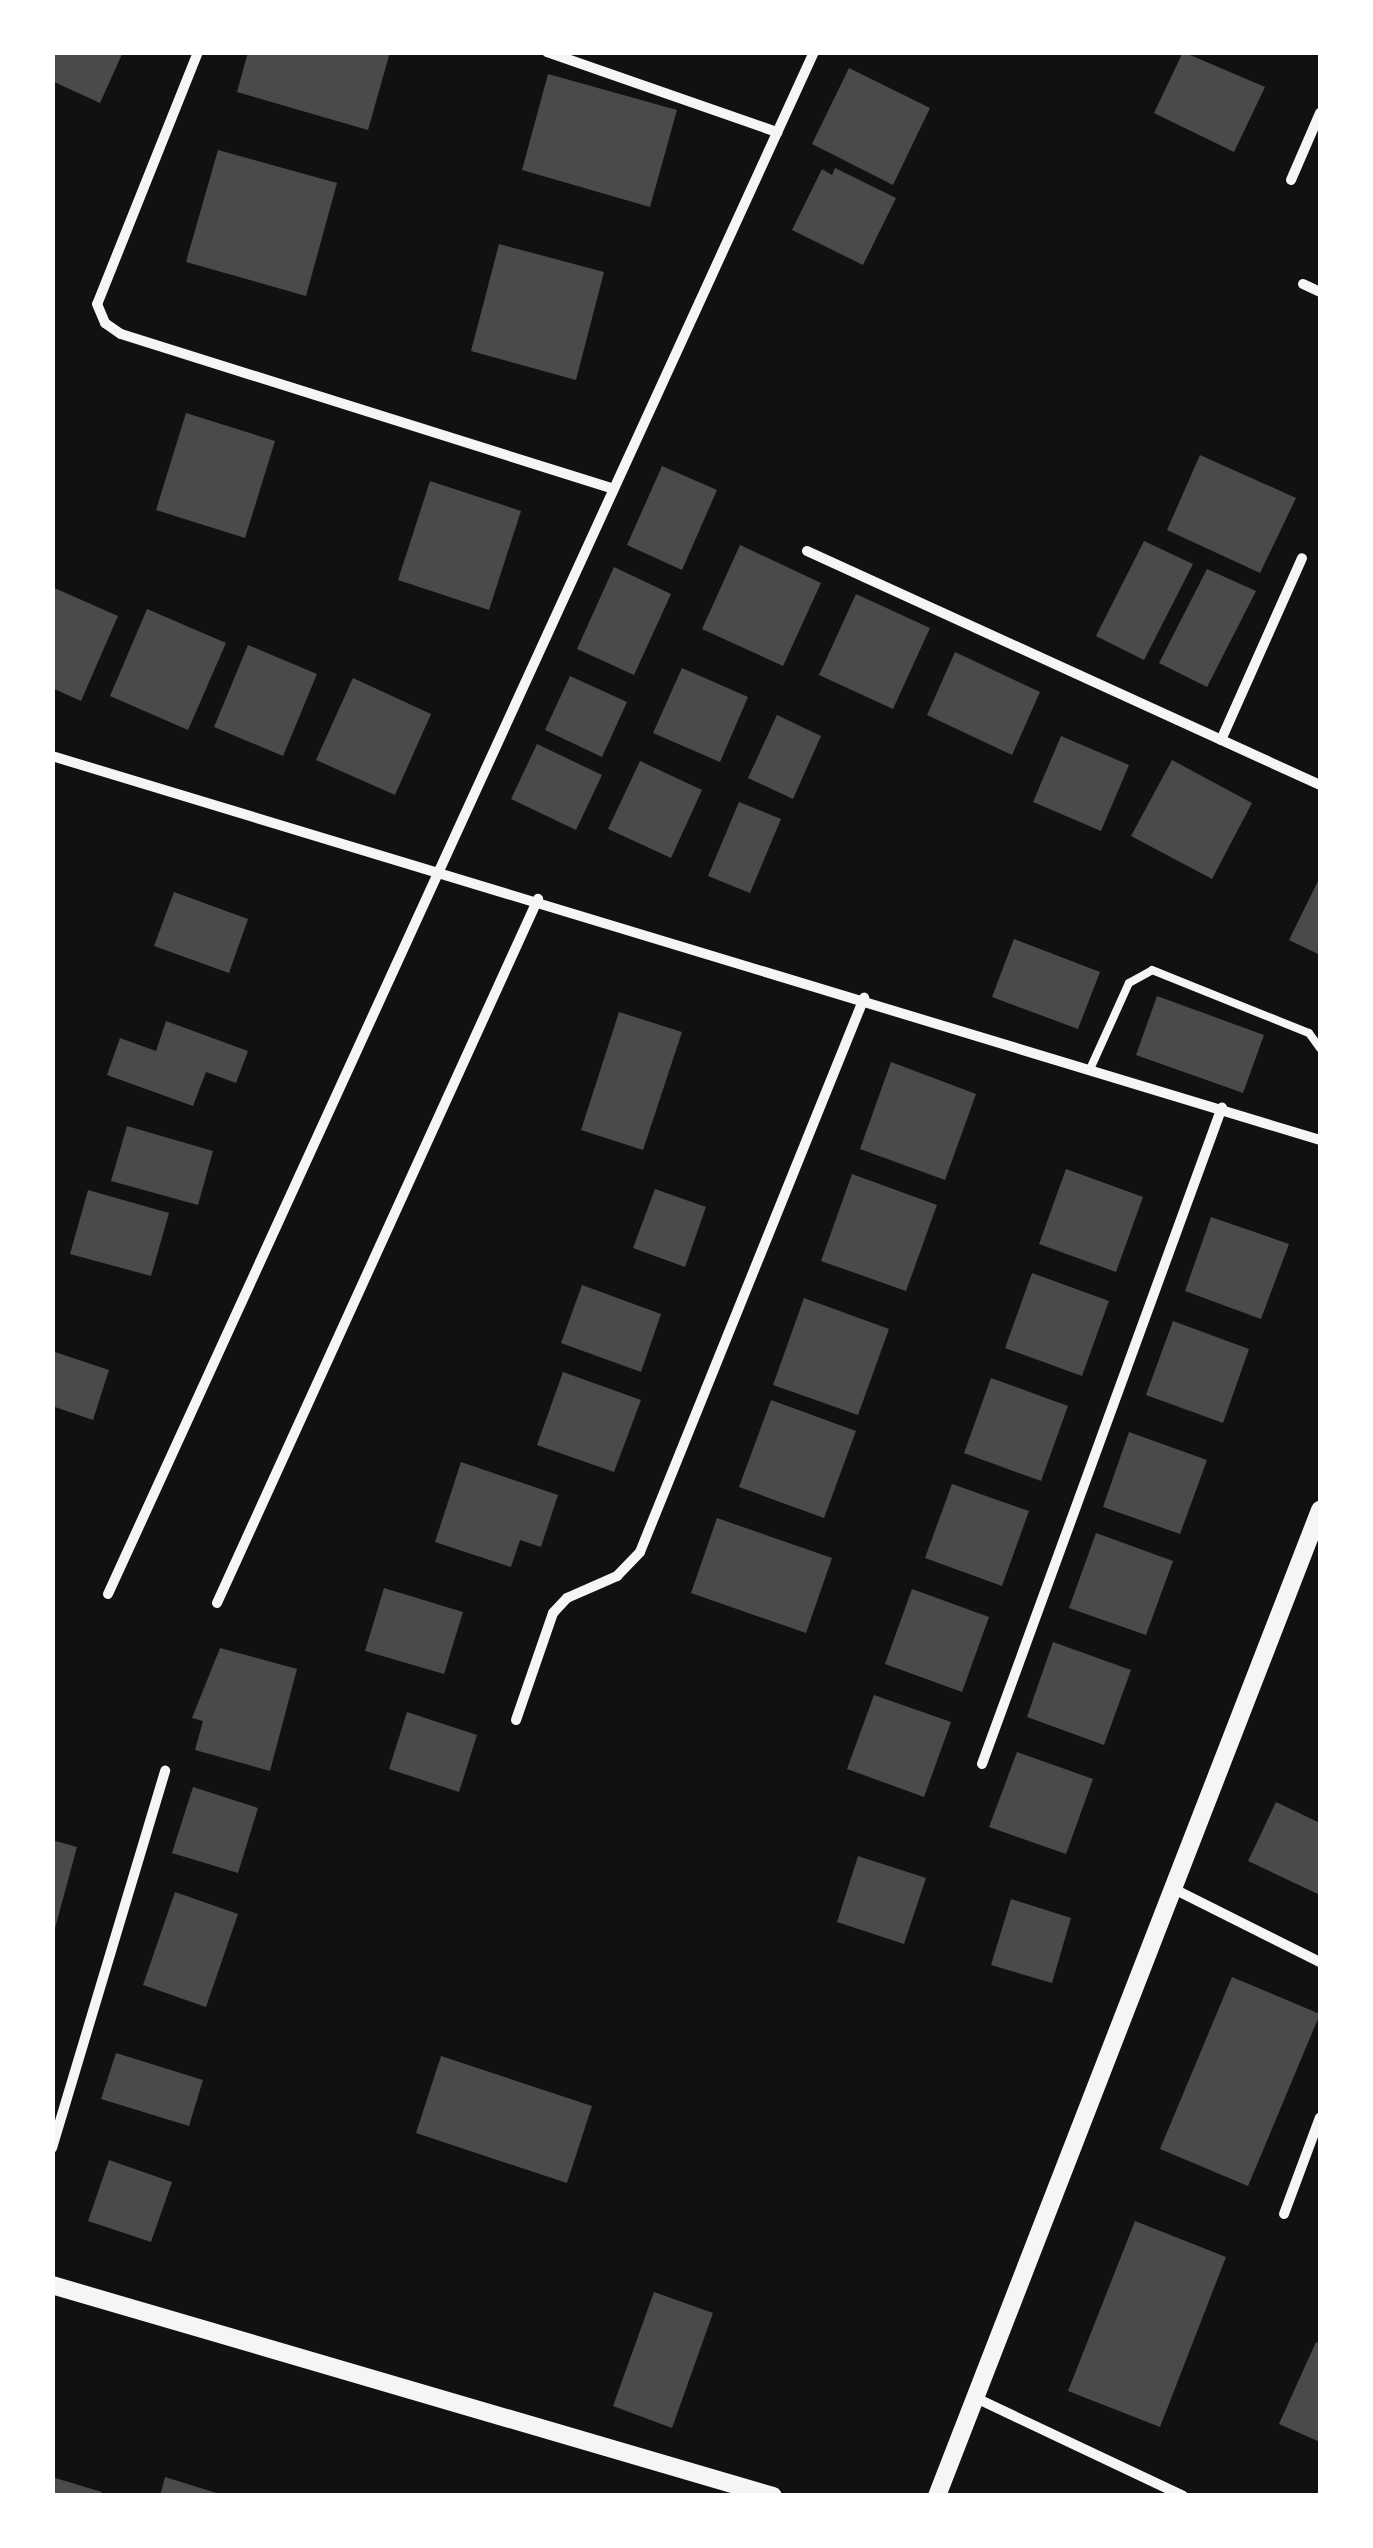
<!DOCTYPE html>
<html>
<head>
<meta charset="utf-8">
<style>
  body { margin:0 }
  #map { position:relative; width:1373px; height:2548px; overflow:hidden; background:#111; font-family:Jost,sans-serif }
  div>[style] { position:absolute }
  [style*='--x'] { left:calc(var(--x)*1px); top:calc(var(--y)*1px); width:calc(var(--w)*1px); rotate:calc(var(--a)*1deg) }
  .building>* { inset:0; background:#4a4a4a }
  .service>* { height:8px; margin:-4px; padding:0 4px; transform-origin:4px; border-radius:4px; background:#f5f5f5 }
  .minor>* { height:10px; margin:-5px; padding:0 5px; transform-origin:5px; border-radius:5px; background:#f5f5f5 }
  .tertiary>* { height:18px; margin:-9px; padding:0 9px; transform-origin:9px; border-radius:9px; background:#f5f5f5 }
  span { translate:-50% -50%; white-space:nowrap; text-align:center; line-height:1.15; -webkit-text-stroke:9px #fff; paint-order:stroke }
  .frame { position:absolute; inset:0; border:55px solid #fff; pointer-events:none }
</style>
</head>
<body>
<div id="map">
  <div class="building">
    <i style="clip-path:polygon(52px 52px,123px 52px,100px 103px,52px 81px)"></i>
    <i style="clip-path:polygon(248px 52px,390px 52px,368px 130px,237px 92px)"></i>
    <i style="clip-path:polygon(1183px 52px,1265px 87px,1234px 152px,1154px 113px)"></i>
    <i style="clip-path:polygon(849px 68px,930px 108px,893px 185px,812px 144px)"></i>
    <i style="clip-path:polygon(548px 74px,677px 110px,650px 207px,522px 170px)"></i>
    <i style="clip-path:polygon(218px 150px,337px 183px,306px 296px,186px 262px)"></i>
    <i style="clip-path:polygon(835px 168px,896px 198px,863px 265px,792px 230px,822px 169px,832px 175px)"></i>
    <i style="clip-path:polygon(499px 244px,604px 272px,576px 380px,471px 351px)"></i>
    <i style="clip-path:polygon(186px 413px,275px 441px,245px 538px,156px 510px)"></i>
    <i style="clip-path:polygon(1200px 455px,1296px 498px,1260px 573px,1167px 530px)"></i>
    <i style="clip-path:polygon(662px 466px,717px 490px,682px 570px,627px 545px)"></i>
    <i style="clip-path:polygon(430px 481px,521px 511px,489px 610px,398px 580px)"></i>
    <i style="clip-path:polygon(1144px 541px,1193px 564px,1144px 660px,1096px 636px)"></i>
    <i style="clip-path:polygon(740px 545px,821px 583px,783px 666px,702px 629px)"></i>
    <i style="clip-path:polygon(614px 567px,671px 594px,634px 675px,577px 649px)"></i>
    <i style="clip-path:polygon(1207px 569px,1256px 591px,1207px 687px,1159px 663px)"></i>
    <i style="clip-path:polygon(52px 587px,118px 616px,81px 701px,52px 688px)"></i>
    <i style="clip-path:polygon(856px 594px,930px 628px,893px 709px,819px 675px)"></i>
    <i style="clip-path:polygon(147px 609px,226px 643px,188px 730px,110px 696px)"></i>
    <i style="clip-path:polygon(248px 645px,317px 674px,283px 756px,214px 727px)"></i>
    <i style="clip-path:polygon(955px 652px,1040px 692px,1012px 755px,927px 715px)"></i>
    <i style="clip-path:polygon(682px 668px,748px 697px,720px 762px,653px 733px)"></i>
    <i style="clip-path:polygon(570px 676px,627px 702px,602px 757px,545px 730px)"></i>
    <i style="clip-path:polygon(353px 678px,431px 714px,395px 795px,316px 760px)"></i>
    <i style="clip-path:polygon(777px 715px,821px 736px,793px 799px,748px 778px)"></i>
    <i style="clip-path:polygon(1061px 736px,1129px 765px,1101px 831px,1033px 802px)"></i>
    <i style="clip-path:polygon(537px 744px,602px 775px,576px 830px,511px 799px)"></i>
    <i style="clip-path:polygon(1172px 760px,1252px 803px,1212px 879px,1131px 836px)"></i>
    <i style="clip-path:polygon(640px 761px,702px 790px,671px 858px,608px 829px)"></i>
    <i style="clip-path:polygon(739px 802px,781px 819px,750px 893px,708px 876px)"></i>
    <i style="clip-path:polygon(1320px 877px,1320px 955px,1289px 940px)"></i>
    <i style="clip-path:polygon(174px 892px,248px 919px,229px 973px,154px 946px)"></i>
    <i style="clip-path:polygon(1014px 939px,1100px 972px,1078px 1029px,992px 997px)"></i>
    <i style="clip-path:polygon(1157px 996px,1264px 1035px,1243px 1093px,1136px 1055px)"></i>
    <i style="clip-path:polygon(619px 1012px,682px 1032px,643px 1150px,581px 1130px)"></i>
    <i style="clip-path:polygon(166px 1021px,248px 1051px,236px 1083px,206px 1072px,193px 1106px,107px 1075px,120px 1038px,156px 1051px)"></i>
    <i style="clip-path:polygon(891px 1062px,976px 1094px,945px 1180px,860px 1149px)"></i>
    <i style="clip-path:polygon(127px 1126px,213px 1151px,198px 1205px,111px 1181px)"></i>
    <i style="clip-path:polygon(1066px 1169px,1143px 1197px,1116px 1272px,1039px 1244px)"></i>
    <i style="clip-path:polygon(852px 1174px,937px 1205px,906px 1291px,821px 1261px)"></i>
    <i style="clip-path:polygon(655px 1189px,706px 1207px,685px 1267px,633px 1248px)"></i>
    <i style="clip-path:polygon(88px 1190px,169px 1213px,151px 1276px,70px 1254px)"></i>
    <i style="clip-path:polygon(1211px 1217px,1289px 1244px,1261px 1319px,1185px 1291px)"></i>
    <i style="clip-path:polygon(1032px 1273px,1109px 1301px,1082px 1376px,1005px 1348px)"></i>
    <i style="clip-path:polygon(582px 1285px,661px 1314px,641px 1372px,561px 1343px)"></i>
    <i style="clip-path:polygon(804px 1298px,889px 1329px,858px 1415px,773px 1385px)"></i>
    <i style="clip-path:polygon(1173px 1321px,1249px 1349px,1223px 1423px,1146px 1395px)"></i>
    <i style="clip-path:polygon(52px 1351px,109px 1370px,93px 1420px,52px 1406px)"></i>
    <i style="clip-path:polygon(563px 1372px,641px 1400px,614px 1472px,537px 1445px)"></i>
    <i style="clip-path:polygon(991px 1378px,1068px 1406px,1041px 1481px,964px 1453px)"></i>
    <i style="clip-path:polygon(771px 1400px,856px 1431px,824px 1518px,739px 1487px)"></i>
    <i style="clip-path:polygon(1129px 1432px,1207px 1460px,1180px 1534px,1103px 1507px)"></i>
    <i style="clip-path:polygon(461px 1462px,558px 1495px,541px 1547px,520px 1540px,511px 1567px,435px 1542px)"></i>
    <i style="clip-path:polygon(952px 1484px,1029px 1511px,1002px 1586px,925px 1558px)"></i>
    <i style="clip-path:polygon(717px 1518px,832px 1558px,806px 1633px,691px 1593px)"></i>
    <i style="clip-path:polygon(1096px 1533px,1173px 1561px,1146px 1635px,1069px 1608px)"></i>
    <i style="clip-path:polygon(384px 1588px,463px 1612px,444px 1674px,365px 1651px)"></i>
    <i style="clip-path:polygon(912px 1589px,989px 1617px,962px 1692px,885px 1664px)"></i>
    <i style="clip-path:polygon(1053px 1642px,1131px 1670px,1104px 1745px,1027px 1717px)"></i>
    <i style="clip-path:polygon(220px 1648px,297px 1669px,270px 1771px,195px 1750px,203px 1721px,192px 1718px)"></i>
    <i style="clip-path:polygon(874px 1695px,951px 1722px,924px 1797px,847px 1769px)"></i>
    <i style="clip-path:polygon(407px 1712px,477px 1735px,459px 1792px,389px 1769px)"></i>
    <i style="clip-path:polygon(1017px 1752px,1093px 1779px,1066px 1854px,989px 1827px)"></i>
    <i style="clip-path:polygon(193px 1787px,258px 1808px,238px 1873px,172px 1853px)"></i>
    <i style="clip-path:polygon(1276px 1802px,1320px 1823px,1320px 1895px,1248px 1861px)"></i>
    <i style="clip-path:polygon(52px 1840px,77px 1847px,54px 1932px,52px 1932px)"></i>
    <i style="clip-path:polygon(858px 1856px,926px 1878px,904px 1944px,837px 1922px)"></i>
    <i style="clip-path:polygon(175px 1892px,238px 1914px,206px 2007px,143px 1985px)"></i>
    <i style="clip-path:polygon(1011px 1899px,1071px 1918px,1052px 1983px,991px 1965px)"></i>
    <i style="clip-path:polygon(1232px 1977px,1320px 2014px,1248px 2186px,1160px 2149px)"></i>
    <i style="clip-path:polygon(116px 2053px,203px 2080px,189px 2126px,101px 2099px)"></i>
    <i style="clip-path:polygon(441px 2056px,592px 2106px,567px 2183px,416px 2133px)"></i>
    <i style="clip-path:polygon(109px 2160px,172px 2182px,151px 2242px,88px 2221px)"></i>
    <i style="clip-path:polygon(1135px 2221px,1226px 2257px,1160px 2427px,1068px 2391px)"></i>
    <i style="clip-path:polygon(654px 2292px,713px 2313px,672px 2428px,613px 2406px)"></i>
    <i style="clip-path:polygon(1316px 2342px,1320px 2344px,1320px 2442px,1279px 2424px)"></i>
    <i style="clip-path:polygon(52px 2477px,102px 2492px,101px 2496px,52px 2496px)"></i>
    <i style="clip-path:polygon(165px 2477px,223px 2495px,222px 2496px,160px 2496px)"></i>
  </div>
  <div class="service">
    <i style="--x:1091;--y:1067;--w:92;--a:-65.7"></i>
    <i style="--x:1129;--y:983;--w:26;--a:-29"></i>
    <i style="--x:1152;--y:970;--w:169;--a:21.9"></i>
    <i style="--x:1309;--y:1033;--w:19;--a:54"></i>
  </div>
  <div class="minor">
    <i style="--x:198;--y:52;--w:271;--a:111.8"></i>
    <i style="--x:97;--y:304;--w:21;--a:67"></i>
    <i style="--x:105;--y:323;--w:19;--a:35"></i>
    <i style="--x:121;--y:334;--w:514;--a:17.45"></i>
    <i style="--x:547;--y:52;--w:244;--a:19.2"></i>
    <i style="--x:1291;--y:180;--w:73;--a:-66.6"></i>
    <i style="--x:1303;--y:284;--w:19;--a:25"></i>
    <i style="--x:807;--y:551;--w:564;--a:24.52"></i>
    <i style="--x:1221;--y:740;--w:199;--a:-66"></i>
    <i style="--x:52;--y:756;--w:1325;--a:16.85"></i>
    <i style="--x:108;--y:1594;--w:1696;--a:-65.4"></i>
    <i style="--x:217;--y:1603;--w:774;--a:-65.49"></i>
    <i style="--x:516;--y:1720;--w:113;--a:-70.9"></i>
    <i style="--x:553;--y:1613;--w:21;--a:-47"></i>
    <i style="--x:567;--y:1598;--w:55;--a:-23.7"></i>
    <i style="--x:617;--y:1576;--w:33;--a:-46"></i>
    <i style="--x:640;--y:1552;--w:598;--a:-67.98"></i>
    <i style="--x:982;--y:1764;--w:699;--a:-69.93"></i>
    <i style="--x:1174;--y:1889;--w:163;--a:26.6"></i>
    <i style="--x:52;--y:2148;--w:394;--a:-73.3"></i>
    <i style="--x:1284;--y:2214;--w:103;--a:-69.6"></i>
    <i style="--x:976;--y:2398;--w:229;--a:25.3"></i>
  </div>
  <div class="tertiary">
    <i style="--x:52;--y:2285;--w:751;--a:16.31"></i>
    <i style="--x:937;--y:2496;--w:1058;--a:-68.77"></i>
  </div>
  <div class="frame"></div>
</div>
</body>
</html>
